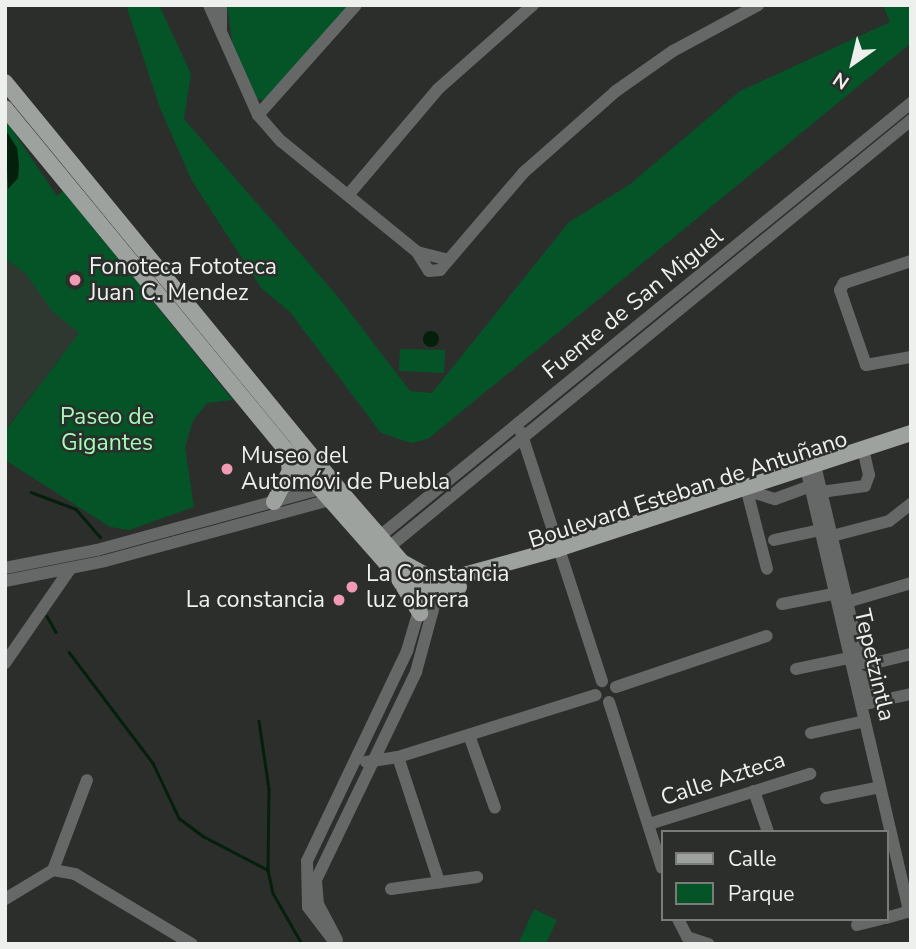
<!DOCTYPE html>
<html>
<head>
<meta charset="utf-8">
<style>
  body { margin:0 }
  #map { position:relative; width:916px; height:949px; overflow:hidden; background:#2b2e2b; font-family:"Nunito Sans",sans-serif }
  div>[style] { position:absolute }
  [style*='--x'] { left:calc(var(--x)*1px); top:calc(var(--y)*1px); width:calc(var(--w)*1px); rotate:calc(var(--a)*1deg) }
  .built>* { inset:0; background:#2e3730 }
  .green>* { inset:0; background:#055427 }
  .water>* { inset:0; background:#041f0c }
  .round { border-radius:50% }
  .stream>* { height:2.5px; margin:-1.25px; padding:0 1.25px; transform-origin:1.25px; border-radius:1.25px; background:#041f0c }
  .minor>* { height:12px; margin:-6px; padding:0 6px; transform-origin:6px; border-radius:6px; background:#666867 }
  .major>* { height:16px; margin:-8px; padding:0 8px; transform-origin:8px; border-radius:8px; background:#9ea29f }
  .dots>* { width:19px; height:19px; translate:-50% -50%; box-sizing:border-box; border:4px solid #2b2e2b; border-radius:50% }
  span { translate:-50% -50%; white-space:nowrap; text-align:center; line-height:1.15; -webkit-text-stroke:5px #2b2e2b; paint-order:stroke }
  .poi-label { font-size:23px; color:#eef0ee }
  .left { translate:0 -50%; text-align:left }
  .right { translate:-100% -50%; text-align:right }
  .street-label { font-size:23px; color:#eef0ee }
  .park-label { font-size:23px; color:#a4fcba }
  .frame { position:absolute; inset:0; border:7px solid #eef0ee; pointer-events:none }
  .legend { position:absolute; left:661px; top:830px; width:228px; height:91px; box-sizing:border-box; background:#2b2e2b; border:2px solid #797c79; margin:0; padding:9px 12px; list-style:none; font-size:21px; color:#eef0ee }
  .legend li { display:flex; align-items:center; gap:14px; height:35px }
  .legend b { width:35px; border:2px solid #797c79 }
  .north { position:absolute; left:818px; top:28px; width:70px; height:70px; -webkit-text-stroke:5px #2b2e2b; paint-order:stroke; rotate:214deg; font-size:19px; font-weight:700; line-height:28px; text-align:center; color:#eef0ee }
  .north::after { content:''; display:block; margin:auto; width:24px; height:32px; background:#eef0ee; clip-path:polygon(50% 0,100% 100%,50% 72%,0 100%) }
</style>
</head>
<body>
<div id="map">
  <div class="built">
    <i style="clip-path:polygon(5px 259px,26px 274px,80px 332px,5px 430px)"></i>
  </div>
  <div class="green">
    <i style="clip-path:polygon(126px 5px,159px 5px,191px 74px,184px 119px,339px 298px,410px 391px,432px 393px,569px 222px,629px 185px,740px 91px,890px 22px,883px 5px,911px 5px,911px 43px,428px 439px,411px 443px,381px 433px,290px 312px,262px 289px,192px 181px,160px 108px)"></i>
    <i style="clip-path:polygon(227px 5px,351px 5px,264px 100px,256px 99px,233px 48px)"></i>
    <i style="clip-path:polygon(5px 119px,57px 196px,63px 191px,233px 400px,207px 403px,193px 421px,185px 447px,194px 507px,129px 530px,110px 527px,5px 460px,5px 431px,79px 333px,52px 311px,26px 274px,5px 259px)"></i>
    <i style="clip-path:polygon(400px 349px,445px 350px,444px 373px,399px 371px)"></i>
    <i style="clip-path:polygon(534px 909px,557px 920px,546px 944px,518px 944px)"></i>
  </div>
  <div class="water">
    <i style="clip-path:polygon(5px 129px,17px 148px,19px 165px,18px 178px,8px 189px)"></i>
    <i class="round" style="left:423px;top:331px;width:16px;height:16px"></i>
  </div>
  <div class="stream">
    <i style="--x:31;--y:492;--w:48;--a:20.7"></i>
    <i style="--x:76;--y:509;--w:37;--a:49"></i>
    <i style="--x:47;--y:616;--w:18;--a:61"></i>
    <i style="--x:69;--y:652;--w:139;--a:52.9"></i>
    <i style="--x:153;--y:763;--w:61;--a:64.7"></i>
    <i style="--x:179;--y:818;--w:30;--a:37"></i>
    <i style="--x:203;--y:836;--w:73;--a:27.6"></i>
    <i style="--x:268;--y:870;--w:24;--a:78"></i>
    <i style="--x:273;--y:893;--w:59;--a:60.4"></i>
    <i style="--x:259;--y:721;--w:69;--a:81.6"></i>
    <i style="--x:269;--y:789;--w:81;--a:90.7"></i>
  </div>
  <div class="minor">
    <i style="--x:209;--y:5;--w:120;--a:66"></i>
    <i style="--x:258;--y:115;--w:35;--a:49"></i>
    <i style="--x:281;--y:141;--w:176;--a:39.2"></i>
    <i style="--x:417;--y:252;--w:32;--a:14"></i>
    <i style="--x:221;--y:5;--w:23;--a:90"></i>
    <i style="--x:258;--y:115;--w:147;--a:-48.3"></i>
    <i style="--x:349;--y:194;--w:138;--a:-49.7"></i>
    <i style="--x:438;--y:89;--w:127;--a:-41.5"></i>
    <i style="--x:417;--y:252;--w:22;--a:58"></i>
    <i style="--x:429;--y:271;--w:11;--a:-5"></i>
    <i style="--x:440;--y:270;--w:128;--a:-49.4"></i>
    <i style="--x:523;--y:173;--w:124;--a:-41.4"></i>
    <i style="--x:616;--y:91;--w:70;--a:-35.1"></i>
    <i style="--x:673;--y:51;--w:97;--a:-28.4"></i>
    <i style="--x:911;--y:261;--w:71;--a:161.8"></i>
    <i style="--x:844;--y:283;--w:8;--a:120"></i>
    <i style="--x:840;--y:290;--w:79;--a:70.9"></i>
    <i style="--x:866;--y:365;--w:46;--a:-10.1"></i>
    <i style="--x:521;--y:432;--w:262;--a:72"></i>
    <i style="--x:815;--y:465;--w:244;--a:76.8"></i>
    <i style="--x:806;--y:468;--w:456;--a:76.9"></i>
    <i style="--x:821;--y:492;--w:44;--a:-7.8"></i>
    <i style="--x:865;--y:486;--w:12;--a:-70"></i>
    <i style="--x:869;--y:475;--w:18;--a:-103"></i>
    <i style="--x:755;--y:493;--w:21;--a:17"></i>
    <i style="--x:775;--y:499;--w:38;--a:-20"></i>
    <i style="--x:748;--y:495;--w:76;--a:75.6"></i>
    <i style="--x:380;--y:536;--w:685;--a:-39.2"></i>
    <i style="--x:832;--y:536;--w:59;--a:-14.7"></i>
    <i style="--x:889;--y:521;--w:28;--a:-38"></i>
    <i style="--x:774;--y:540;--w:56;--a:-12.3"></i>
    <i style="--x:389;--y:547;--w:674;--a:-39.28"></i>
    <i style="--x:5;--y:568;--w:94;--a:-11.1"></i>
    <i style="--x:97;--y:550;--w:231;--a:-15.3"></i>
    <i style="--x:320;--y:489;--w:7;--a:-45"></i>
    <i style="--x:5;--y:581;--w:102;--a:-11.3"></i>
    <i style="--x:105;--y:561;--w:240;--a:-15.2"></i>
    <i style="--x:847;--y:602;--w:67;--a:-16.5"></i>
    <i style="--x:782;--y:604;--w:63;--a:-11"></i>
    <i style="--x:5;--y:663;--w:114;--a:-55.3"></i>
    <i style="--x:862;--y:666;--w:50;--a:-13.8"></i>
    <i style="--x:796;--y:669;--w:63;--a:-11.8"></i>
    <i style="--x:616;--y:687;--w:159;--a:-18.7"></i>
    <i style="--x:609;--y:702;--w:174;--a:72.3"></i>
    <i style="--x:865;--y:704;--w:47;--a:-12.3"></i>
    <i style="--x:811;--y:733;--w:55;--a:-12.5"></i>
    <i style="--x:469;--y:735;--w:77;--a:70.4"></i>
    <i style="--x:398;--y:757;--w:132;--a:71.8"></i>
    <i style="--x:366;--y:762;--w:32;--a:-9"></i>
    <i style="--x:398;--y:757;--w:207;--a:-17.4"></i>
    <i style="--x:754;--y:791;--w:43;--a:71.1"></i>
    <i style="--x:826;--y:798;--w:55;--a:-11.5"></i>
    <i style="--x:649;--y:824;--w:169;--a:-17.3"></i>
    <i style="--x:53;--y:870;--w:22;--a:10"></i>
    <i style="--x:75;--y:874;--w:136;--a:30.9"></i>
    <i style="--x:391;--y:889;--w:87;--a:-7.9"></i>
    <i style="--x:5;--y:899;--w:56;--a:-31.1"></i>
    <i style="--x:53;--y:870;--w:96;--a:-69.3"></i>
    <i style="--x:886;--y:918;--w:26;--a:-16"></i>
    <i style="--x:678;--y:919;--w:20;--a:63"></i>
    <i style="--x:687;--y:937;--w:23;--a:18"></i>
    <i style="--x:857;--y:925;--w:25;--a:-14"></i>
    <i style="--x:337;--y:940;--w:41;--a:-117.8"></i>
    <i style="--x:318;--y:904;--w:24;--a:-95"></i>
    <i style="--x:316;--y:880;--w:231;--a:-64.3"></i>
    <i style="--x:416;--y:672;--w:95;--a:-74.8"></i>
    <i style="--x:336;--y:944;--w:46;--a:-127.1"></i>
    <i style="--x:308;--y:907;--w:46;--a:-91.2"></i>
    <i style="--x:307;--y:861;--w:233;--a:-64.5"></i>
    <i style="--x:407;--y:651;--w:74;--a:-73.5"></i>
  </div>
  <div class="major">
    <i style="--x:5;--y:82;--w:531;--a:50.65"></i>
    <i style="--x:342;--y:493;--w:91;--a:49"></i>
    <i style="--x:402;--y:562;--w:31;--a:29"></i>
    <i style="--x:429;--y:577;--w:20;--a:6"></i>
    <i style="--x:449;--y:579;--w:113;--a:-15.4"></i>
    <i style="--x:558;--y:549;--w:372;--a:-18.2"></i>
    <i style="--x:5;--y:108;--w:444;--a:50.6"></i>
    <i style="--x:287;--y:451;--w:160;--a:48.5"></i>
    <i style="--x:393;--y:571;--w:37;--a:26"></i>
    <i style="--x:426;--y:587;--w:33;--a:0"></i>
    <i style="--x:274;--y:502;--w:35;--a:-63"></i>
    <i style="--x:290;--y:471;--w:20;--a:-99"></i>
    <i style="--x:397;--y:576;--w:44;--a:58.1"></i>
  </div>
  <div class="dots">
    <i style="left:75px;top:280px;background:#f19ab3"></i>
    <i style="left:227px;top:469px;background:#f19ab3"></i>
    <i style="left:352px;top:587px;background:#f19ab3"></i>
    <i style="left:339px;top:600px;background:#f19ab3"></i>
  </div>
  <div class="poi-label">
    <span class="left" style="left:89px;top:280px">Fonoteca Fototeca<br>Juan C. Mendez</span>
    <span class="left" style="left:241px;top:469px">Museo del<br>Automóvi de Puebla</span>
    <span class="left" style="left:366px;top:587px">La Constancia<br>luz obrera</span>
    <span class="right" style="left:325px;top:600px">La constancia</span>
  </div>
  <div class="street-label">
    <span style="left:633px;top:304px;rotate:-39deg">Fuente de San Miguel</span>
    <span style="left:688px;top:490px;rotate:-18deg">Boulevard Esteban de Antuñano</span>
    <span style="left:874px;top:665px;rotate:77deg">Tepetzintla</span>
    <span style="left:723px;top:779px;rotate:-18deg">Calle Azteca</span>
  </div>
  <div class="park-label">
    <span style="left:107px;top:430px">Paseo de<br>Gigantes</span>
  </div>
  <div class="frame"></div>
  <ul class="legend">
  <li><b style="height:9px;background:#9ea29f"></b>Calle</li>
  <li><b style="height:19px;background:#055427"></b>Parque</li>
  </ul>
  <div class="north">N</div>
</div>
</body>
</html>
